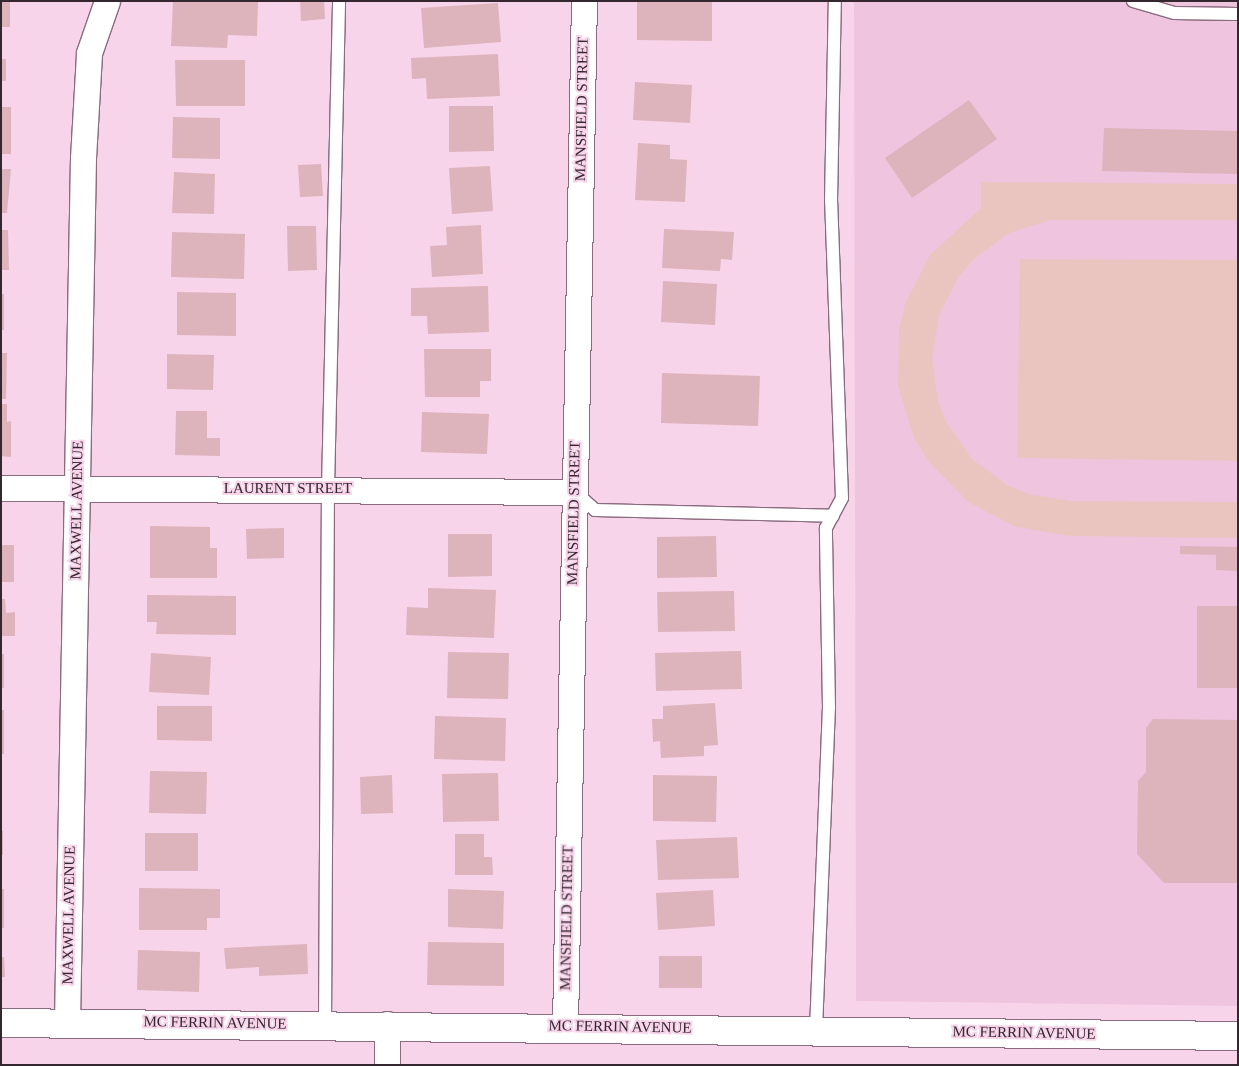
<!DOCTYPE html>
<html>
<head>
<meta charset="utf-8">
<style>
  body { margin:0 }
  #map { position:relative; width:1239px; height:1066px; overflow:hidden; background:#f8d4ea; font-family:"Times New Roman",serif }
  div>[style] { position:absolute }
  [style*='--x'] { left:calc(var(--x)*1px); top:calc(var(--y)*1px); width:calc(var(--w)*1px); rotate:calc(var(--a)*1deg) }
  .built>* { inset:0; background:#efc4df }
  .green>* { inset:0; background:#eac5c0 }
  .building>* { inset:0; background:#ddb3bc }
  .roads { filter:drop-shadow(1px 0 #8a6b7f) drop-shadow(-1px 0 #8a6b7f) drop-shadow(0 1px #8a6b7f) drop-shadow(0 -1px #8a6b7f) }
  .lane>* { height:12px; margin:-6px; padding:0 6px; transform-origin:6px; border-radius:6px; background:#fff }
  .street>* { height:25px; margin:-12.5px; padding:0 12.5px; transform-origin:12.5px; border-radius:12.5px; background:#fff }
  .secondary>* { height:28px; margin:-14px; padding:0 14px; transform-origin:14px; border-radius:14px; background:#fff }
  span { translate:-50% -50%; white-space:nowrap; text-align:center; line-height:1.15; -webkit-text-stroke:4px #f8d4ea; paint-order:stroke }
  .street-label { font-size:15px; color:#352730 }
  .frame { position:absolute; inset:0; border:2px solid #352730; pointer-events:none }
</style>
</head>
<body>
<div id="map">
  <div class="built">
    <i style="clip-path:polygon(854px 1px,1238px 1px,1238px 1006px,856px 1001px)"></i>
  </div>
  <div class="green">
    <i style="clip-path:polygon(981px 182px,1238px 184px,1238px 220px,1051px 220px,1009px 233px,974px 259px,959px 276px,939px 315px,932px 359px,938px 402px,946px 422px,972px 459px,1007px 485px,1028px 494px,1071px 501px,1238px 502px,1238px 538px,1071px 536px,1016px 527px,968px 502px,929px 462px,914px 438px,898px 386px,899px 330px,905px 304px,930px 255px,981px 208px)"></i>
    <i style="clip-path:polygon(1020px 259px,1238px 260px,1238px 461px,1017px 458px)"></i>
  </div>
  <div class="building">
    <i style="clip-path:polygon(1px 1px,10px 1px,10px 27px,1px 27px)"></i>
    <i style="clip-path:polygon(173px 1px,258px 1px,257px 36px,228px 35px,227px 48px,171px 46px)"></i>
    <i style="clip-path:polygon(300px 1px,324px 1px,325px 19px,301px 21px)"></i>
    <i style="clip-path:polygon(637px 1px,712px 1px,712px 41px,637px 40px)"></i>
    <i style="clip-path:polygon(498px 3px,501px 42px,424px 48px,421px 8px)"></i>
    <i style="clip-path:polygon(498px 54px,500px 96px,427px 99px,426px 78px,412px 79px,411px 58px)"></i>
    <i style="clip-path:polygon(1px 59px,6px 59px,6px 81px,1px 81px)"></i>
    <i style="clip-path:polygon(175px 60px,245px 60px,245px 106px,176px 106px)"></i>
    <i style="clip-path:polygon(635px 82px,692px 85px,690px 123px,633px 120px)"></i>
    <i style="clip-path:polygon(969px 100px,997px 139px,912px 198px,885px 158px)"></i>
    <i style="clip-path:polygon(449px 106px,493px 106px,494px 151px,449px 152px)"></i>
    <i style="clip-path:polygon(1px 107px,11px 107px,11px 154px,1px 154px)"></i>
    <i style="clip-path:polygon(173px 117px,220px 118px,220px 159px,172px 158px)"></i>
    <i style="clip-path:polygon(1104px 128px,1238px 131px,1238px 174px,1102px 171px)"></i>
    <i style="clip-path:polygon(638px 143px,670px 145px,670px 159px,687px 160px,685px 202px,635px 200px)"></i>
    <i style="clip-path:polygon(321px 164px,323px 196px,300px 197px,298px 165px)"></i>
    <i style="clip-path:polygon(490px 166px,493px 211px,452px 214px,449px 168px)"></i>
    <i style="clip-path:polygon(1px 169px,11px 169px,7px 213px,1px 213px)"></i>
    <i style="clip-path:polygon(174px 172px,215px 174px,214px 214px,172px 213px)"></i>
    <i style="clip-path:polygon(481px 225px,483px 274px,432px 277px,430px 246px,447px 245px,446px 227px)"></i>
    <i style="clip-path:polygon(287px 226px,316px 226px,317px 270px,288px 271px)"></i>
    <i style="clip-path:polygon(664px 229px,734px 232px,732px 260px,721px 259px,720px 271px,662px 268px)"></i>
    <i style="clip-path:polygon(1px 230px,8px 230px,9px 270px,1px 270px)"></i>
    <i style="clip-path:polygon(172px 232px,245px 234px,244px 279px,171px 277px)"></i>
    <i style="clip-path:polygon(663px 281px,717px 284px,715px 325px,661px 322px)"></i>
    <i style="clip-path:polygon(488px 286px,489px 332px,428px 334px,427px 316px,411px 316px,411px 288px)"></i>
    <i style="clip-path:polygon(177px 292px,236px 293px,236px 336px,177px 335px)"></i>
    <i style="clip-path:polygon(1px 294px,4px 294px,4px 330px,1px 330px)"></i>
    <i style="clip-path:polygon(424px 349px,491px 349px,491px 381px,480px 381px,480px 397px,425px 397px)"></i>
    <i style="clip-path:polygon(1px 353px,7px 353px,6px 399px,1px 399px)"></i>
    <i style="clip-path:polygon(167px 354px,214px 355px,213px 390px,167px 389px)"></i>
    <i style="clip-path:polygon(662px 373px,760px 376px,758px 426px,661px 423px)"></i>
    <i style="clip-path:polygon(1px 404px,7px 404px,7px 422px,11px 421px,11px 457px,1px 456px)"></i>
    <i style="clip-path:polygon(176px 411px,207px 411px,207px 438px,220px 438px,220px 456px,175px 455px)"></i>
    <i style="clip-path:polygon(422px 412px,489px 414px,487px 454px,421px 452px)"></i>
    <i style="clip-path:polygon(150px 526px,210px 527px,210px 548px,217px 548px,217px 578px,150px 578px)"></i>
    <i style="clip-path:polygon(284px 528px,284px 558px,247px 559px,246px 529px)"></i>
    <i style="clip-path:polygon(448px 534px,492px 534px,492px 576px,448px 577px)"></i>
    <i style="clip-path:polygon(716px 536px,717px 577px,657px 578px,657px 537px)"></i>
    <i style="clip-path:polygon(1px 545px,14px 545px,14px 582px,1px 582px)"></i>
    <i style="clip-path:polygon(1180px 546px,1238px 547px,1238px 571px,1216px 570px,1216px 555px,1180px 554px)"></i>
    <i style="clip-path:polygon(428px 588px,496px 590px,494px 638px,406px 635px,407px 607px,428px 608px)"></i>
    <i style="clip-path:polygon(734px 591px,735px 631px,658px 632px,657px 592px)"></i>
    <i style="clip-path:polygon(147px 595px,236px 596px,236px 635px,156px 634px,157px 622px,147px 622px)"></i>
    <i style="clip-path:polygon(1px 599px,5px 599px,6px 613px,15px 612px,15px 636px,1px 636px)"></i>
    <i style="clip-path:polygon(1197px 606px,1238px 606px,1238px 688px,1197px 688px)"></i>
    <i style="clip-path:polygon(741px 651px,742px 689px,656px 691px,655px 653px)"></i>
    <i style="clip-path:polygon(448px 652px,509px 653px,508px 699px,447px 698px)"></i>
    <i style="clip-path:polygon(151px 653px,211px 657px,209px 695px,149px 692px)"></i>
    <i style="clip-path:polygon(1px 654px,4px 654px,4px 688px,1px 688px)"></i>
    <i style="clip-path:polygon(715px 703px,718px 745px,704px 746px,704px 756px,661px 758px,660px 741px,653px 742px,652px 719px,663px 719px,663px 706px)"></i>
    <i style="clip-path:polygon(157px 706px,212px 706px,212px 741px,157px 740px)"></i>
    <i style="clip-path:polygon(1px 710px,4px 710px,4px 754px,1px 754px)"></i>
    <i style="clip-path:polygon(435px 716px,506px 718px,505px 761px,434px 759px)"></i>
    <i style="clip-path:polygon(1153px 719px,1238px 720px,1238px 883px,1164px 883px,1137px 854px,1138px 781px,1146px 772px,1146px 728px)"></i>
    <i style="clip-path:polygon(150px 771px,207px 772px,206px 814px,149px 813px)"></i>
    <i style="clip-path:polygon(498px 773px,499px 821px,443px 822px,442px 774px)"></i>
    <i style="clip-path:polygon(392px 775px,393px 813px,361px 814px,360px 777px)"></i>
    <i style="clip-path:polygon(653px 775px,717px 776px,716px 822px,653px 821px)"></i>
    <i style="clip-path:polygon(1px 831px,3px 831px,3px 855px,1px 855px)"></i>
    <i style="clip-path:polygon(145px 833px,198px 833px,198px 871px,145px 871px)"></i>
    <i style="clip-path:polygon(455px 834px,484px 834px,484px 857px,492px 857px,493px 875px,455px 875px)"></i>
    <i style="clip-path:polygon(737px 837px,739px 878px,658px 880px,656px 840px)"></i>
    <i style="clip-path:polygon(139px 888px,220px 889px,220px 918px,207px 918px,207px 930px,139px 930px)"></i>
    <i style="clip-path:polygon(1px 889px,4px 889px,4px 928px,1px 928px)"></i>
    <i style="clip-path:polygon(448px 889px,504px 891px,503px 929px,448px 927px)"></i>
    <i style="clip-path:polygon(713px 890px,715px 926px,658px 930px,656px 893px)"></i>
    <i style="clip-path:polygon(428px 942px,504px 943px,504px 986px,427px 985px)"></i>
    <i style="clip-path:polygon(307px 944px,308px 974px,259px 976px,259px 967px,226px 969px,224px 948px)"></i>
    <i style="clip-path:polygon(138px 950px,200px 952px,199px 992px,137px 990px)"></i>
    <i style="clip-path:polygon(659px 956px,702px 956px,702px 988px,659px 988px)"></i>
    <i style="clip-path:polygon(1px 957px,4px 957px,5px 977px,1px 977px)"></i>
  </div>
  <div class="roads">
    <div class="lane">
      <i style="--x:1133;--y:1;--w:43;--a:16.3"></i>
      <i style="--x:1174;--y:13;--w:64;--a:0.9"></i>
      <i style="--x:575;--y:492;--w:27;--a:42"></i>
      <i style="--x:595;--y:510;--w:238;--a:1.4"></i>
      <i style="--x:325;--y:1024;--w:535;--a:-89.68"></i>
      <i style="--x:328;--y:489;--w:488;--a:-88.7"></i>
      <i style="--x:816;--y:1030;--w:322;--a:-87.7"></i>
      <i style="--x:829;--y:708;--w:180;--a:-91"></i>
      <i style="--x:826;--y:528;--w:34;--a:-62"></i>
      <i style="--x:842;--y:498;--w:297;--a:-92.1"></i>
      <i style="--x:831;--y:201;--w:200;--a:-88.9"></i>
    </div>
    <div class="street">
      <i style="--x:1;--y:488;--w:574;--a:0.4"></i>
      <i style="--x:67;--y:1022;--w:864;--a:-88.94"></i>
      <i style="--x:83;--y:158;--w:105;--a:-86.7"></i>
      <i style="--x:89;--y:53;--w:55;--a:-70.9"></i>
      <i style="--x:565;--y:1026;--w:1025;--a:-88.94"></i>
      <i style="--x:387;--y:1065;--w:41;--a:-90"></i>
    </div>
    <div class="secondary">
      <i style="--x:1;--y:1023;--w:1237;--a:0.6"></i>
    </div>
  </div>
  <div class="street-label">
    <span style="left:582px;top:109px;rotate:-89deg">MANSFIELD STREET</span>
    <span style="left:288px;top:489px">LAURENT STREET</span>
    <span style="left:77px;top:510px;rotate:-89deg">MAXWELL AVENUE</span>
    <span style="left:574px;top:513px;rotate:-89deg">MANSFIELD STREET</span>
    <span style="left:69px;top:915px;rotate:-89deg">MAXWELL AVENUE</span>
    <span style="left:567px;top:918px;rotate:-89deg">MANSFIELD STREET</span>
    <span style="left:215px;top:1023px;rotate:1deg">MC FERRIN AVENUE</span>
    <span style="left:620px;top:1027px;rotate:1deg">MC FERRIN AVENUE</span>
    <span style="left:1024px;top:1033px;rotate:1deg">MC FERRIN AVENUE</span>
  </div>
  <div class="frame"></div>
</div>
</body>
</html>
